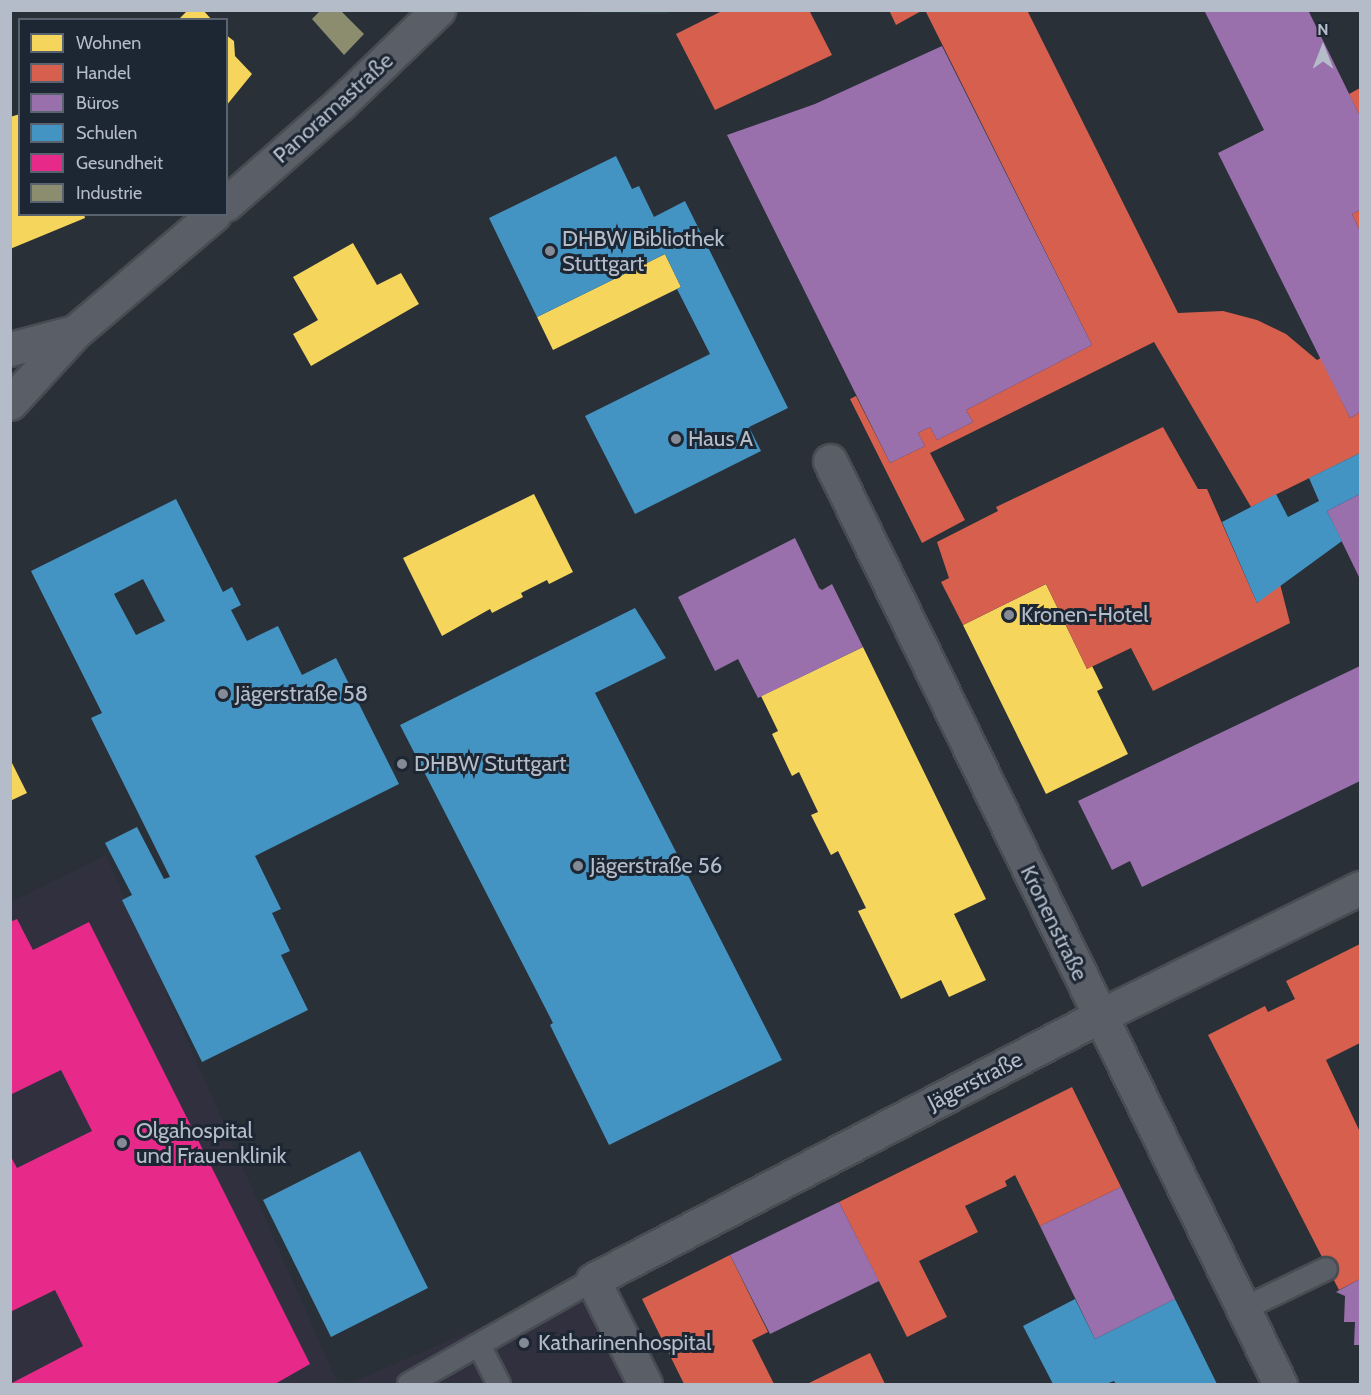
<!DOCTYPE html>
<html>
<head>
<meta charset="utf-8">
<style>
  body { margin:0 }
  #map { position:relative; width:1371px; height:1395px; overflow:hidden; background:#2a3038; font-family:Cabin,sans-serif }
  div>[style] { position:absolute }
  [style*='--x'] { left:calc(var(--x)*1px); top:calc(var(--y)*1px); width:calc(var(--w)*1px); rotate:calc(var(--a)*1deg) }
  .medical>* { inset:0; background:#31303e }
  .green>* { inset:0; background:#273a3e }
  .homes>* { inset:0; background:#f6d55c }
  .shops>* { inset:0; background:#d6604d }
  .offices>* { inset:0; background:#9970ab }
  .schools>* { inset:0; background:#4393c3 }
  .health>* { inset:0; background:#e7298a }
  .industry>* { inset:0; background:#8c8c6e }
  .roads { filter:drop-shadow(2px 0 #484c53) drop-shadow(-2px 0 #484c53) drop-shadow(0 2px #484c53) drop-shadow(0 -2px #484c53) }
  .service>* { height:22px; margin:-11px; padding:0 11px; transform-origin:11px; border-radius:11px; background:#5a5e66 }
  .minor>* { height:33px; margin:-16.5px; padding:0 16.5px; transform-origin:16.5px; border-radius:16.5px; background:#5a5e66 }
  .dots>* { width:16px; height:16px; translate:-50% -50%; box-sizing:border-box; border:3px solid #1d2633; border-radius:50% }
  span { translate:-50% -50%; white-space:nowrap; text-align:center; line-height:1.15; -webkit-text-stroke:6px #1d2633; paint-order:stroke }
  .street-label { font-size:22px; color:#b4bcc9 }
  .poi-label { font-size:22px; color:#b4bcc9 }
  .left { translate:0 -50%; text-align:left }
  .frame { position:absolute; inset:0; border:12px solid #b4bcc9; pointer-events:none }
  .legend { position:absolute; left:18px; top:18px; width:210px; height:198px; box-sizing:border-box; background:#1d2633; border:2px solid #59626f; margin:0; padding:8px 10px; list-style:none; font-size:18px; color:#b4bcc9 }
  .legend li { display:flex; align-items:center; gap:12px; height:30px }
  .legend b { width:30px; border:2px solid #59626f }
  .north { position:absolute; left:1293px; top:18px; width:60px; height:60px; -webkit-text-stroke:4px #1d2633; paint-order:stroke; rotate:0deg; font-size:16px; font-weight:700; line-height:24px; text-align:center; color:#b4bcc9 }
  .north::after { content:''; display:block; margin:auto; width:21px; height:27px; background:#b4bcc9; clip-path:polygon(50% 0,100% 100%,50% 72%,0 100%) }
</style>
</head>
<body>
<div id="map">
  <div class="medical">
    <i style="clip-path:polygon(106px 855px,338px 1384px,11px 1384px,11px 902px)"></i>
    <i style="clip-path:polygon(581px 1295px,623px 1384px,348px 1384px,540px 1301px)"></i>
  </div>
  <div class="green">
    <i style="clip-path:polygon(522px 11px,671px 10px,671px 11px,666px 14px)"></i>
  </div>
  <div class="homes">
    <i style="clip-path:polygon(188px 10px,203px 10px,212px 20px,178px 20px)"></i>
    <i style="clip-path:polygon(226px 35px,234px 41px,235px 56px,252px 74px,226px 106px)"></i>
    <i style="clip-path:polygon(20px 114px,20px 214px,84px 214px,85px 218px,10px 249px,10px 117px)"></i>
    <i style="clip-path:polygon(353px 243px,377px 285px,401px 273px,419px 304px,311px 366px,293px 334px,318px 320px,293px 277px)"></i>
    <i style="clip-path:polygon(665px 254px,681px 287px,553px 350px,537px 317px)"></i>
    <i style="clip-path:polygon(534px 494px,573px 572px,549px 584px,547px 580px,521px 593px,523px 597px,492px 613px,490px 609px,442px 636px,403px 558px)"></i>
    <i style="clip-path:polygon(1046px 584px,1087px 669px,1092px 666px,1103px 688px,1097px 691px,1128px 754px,1046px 794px,963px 625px)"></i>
    <i style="clip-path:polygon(863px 647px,986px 899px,954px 914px,986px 980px,949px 997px,941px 980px,901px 999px,858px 911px,866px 908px,838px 851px,831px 855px,811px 815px,818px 812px,799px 772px,792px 776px,772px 734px,778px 731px,761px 696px)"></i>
    <i style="clip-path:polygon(10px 759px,27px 793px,10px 801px)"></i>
  </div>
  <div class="shops">
    <i style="clip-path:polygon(724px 10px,809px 10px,832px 55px,715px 110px,676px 34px)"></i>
    <i style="clip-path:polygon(889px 10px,923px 10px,896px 25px)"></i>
    <i style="clip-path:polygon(925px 10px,1027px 10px,1178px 313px,1223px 311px,1257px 320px,1286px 334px,1317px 360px,1321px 358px,1350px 418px,1360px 412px,1360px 453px,1251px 507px,1154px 342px,930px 453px,965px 520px,922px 543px,850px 399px,856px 396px,890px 463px,925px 446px,918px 433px,930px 427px,937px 440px,973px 422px,966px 410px,1092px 345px)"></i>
    <i style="clip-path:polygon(1360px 88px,1360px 116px,1349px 94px)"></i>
    <i style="clip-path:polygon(1360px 210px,1360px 231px,1352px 214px)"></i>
    <i style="clip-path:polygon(1163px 427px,1198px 489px,1207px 489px,1257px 603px,1280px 584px,1290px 623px,1153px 691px,1131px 648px,1087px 669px,1046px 584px,963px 625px,941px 582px,949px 578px,937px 542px,998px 511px,996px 507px)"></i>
    <i style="clip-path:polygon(1360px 944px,1360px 1043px,1326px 1060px,1360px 1132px,1360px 1279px,1339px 1290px,1208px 1035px,1265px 1006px,1268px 1012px,1295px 999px,1286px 981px)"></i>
    <i style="clip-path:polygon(1072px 1087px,1121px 1187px,1040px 1226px,1015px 1175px,1005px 1181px,1007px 1186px,965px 1206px,978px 1232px,919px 1261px,947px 1317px,907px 1337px,839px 1202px)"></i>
    <i style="clip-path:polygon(730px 1255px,768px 1332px,752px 1340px,774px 1384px,684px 1384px,642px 1299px)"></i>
    <i style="clip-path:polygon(870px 1353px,885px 1384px,807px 1384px)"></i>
  </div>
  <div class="offices">
    <i style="clip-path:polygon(1204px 10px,1308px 10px,1360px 116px,1360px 210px,1352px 214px,1360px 231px,1360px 412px,1350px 418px,1218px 153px,1264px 130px)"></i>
    <i style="clip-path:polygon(942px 46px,1092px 345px,966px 410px,973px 422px,937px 440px,930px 427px,918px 433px,925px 446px,890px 463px,727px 135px,815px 104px)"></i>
    <i style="clip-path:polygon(1360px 494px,1360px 579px,1327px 511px)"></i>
    <i style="clip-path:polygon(795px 538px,819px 588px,822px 590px,832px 584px,863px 647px,758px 698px,738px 659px,715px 671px,678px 597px)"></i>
    <i style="clip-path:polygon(1360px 666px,1360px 781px,1142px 887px,1130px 861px,1112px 870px,1078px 801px)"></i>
    <i style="clip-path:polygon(1121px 1187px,1175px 1299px,1095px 1339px,1040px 1226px)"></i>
    <i style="clip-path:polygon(839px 1202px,879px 1281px,770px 1334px,730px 1255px)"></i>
    <i style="clip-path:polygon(1360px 1279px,1360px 1345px,1354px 1345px,1355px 1322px,1344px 1322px,1345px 1296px,1336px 1292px)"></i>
  </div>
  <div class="schools">
    <i style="clip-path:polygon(616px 156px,632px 189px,639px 186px,654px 217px,685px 201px,788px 408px,749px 427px,761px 451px,635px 514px,585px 416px,710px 354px,677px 289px,681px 287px,665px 254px,537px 317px,489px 218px)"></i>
    <i style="clip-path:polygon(1360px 453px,1360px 494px,1327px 511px,1342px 541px,1257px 603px,1222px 522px,1276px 494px,1288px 517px,1319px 501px,1309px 478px)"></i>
    <i style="clip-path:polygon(evenodd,176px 499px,223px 592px,232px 587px,241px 605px,231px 610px,247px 641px,278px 626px,302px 675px,336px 658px,399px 784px,255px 856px,281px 909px,272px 913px,290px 951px,281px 955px,308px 1010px,202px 1062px,122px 900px,132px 895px,105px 843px,137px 827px,164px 879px,170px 877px,91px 718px,102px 713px,31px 571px,176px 499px,143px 579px,165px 621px,136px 635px,114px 594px,143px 579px)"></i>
    <i style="clip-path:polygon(635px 608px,666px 658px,595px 693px,782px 1060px,609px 1145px,550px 1025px,553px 1023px,400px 725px)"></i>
    <i style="clip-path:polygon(360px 1151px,428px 1288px,331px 1337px,263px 1200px)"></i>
    <i style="clip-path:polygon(1075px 1299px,1095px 1339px,1175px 1299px,1217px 1384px,1116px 1384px,1114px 1381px,1106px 1384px,1053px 1384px,1023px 1326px)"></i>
  </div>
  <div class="health">
    <i style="clip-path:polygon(17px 919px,33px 950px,89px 922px,310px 1364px,275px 1384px,10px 1384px,83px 1346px,55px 1290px,10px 1312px,10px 1155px,17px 1168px,92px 1131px,61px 1070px,10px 1095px,10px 922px)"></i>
  </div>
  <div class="industry">
    <i style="clip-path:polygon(321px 10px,340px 10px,364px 34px,344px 55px,312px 19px)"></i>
  </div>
  <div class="roads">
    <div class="service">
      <i style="--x:1243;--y:1309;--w:92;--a:-25.7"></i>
      <i style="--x:479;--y:1345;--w:44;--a:62.9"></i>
      <i style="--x:409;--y:1384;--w:211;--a:-29.5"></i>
    </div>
    <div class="minor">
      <i style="--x:226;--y:204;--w:152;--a:-41.3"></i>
      <i style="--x:340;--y:104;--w:136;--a:-43.8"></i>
      <i style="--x:10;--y:349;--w:67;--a:-14.7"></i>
      <i style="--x:10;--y:403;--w:96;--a:-47.5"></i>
      <i style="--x:75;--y:332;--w:182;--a:-40.3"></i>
      <i style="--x:830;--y:461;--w:1027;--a:64.01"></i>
      <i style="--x:645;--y:1384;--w:116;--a:-116.6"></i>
      <i style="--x:593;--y:1280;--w:572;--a:-27.51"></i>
      <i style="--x:1100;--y:1016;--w:290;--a:-26.2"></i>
    </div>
  </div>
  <div class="dots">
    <i style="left:550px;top:251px;background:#848b96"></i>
    <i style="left:676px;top:439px;background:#848b96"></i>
    <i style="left:1009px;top:615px;background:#848b96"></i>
    <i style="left:223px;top:694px;background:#848b96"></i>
    <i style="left:402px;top:764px;background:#848b96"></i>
    <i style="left:578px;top:866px;background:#848b96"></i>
    <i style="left:122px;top:1143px;background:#848b96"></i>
    <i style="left:524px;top:1343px;background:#848b96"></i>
  </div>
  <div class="street-label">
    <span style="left:333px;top:108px;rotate:-42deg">Panoramastraße</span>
    <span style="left:1054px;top:923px;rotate:64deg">Kronenstraße</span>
    <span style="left:975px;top:1081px;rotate:-27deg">Jägerstraße</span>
  </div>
  <div class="poi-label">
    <span class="left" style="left:562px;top:251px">DHBW Bibliothek<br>Stuttgart</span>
    <span class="left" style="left:688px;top:439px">Haus A</span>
    <span class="left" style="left:1021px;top:615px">Kronen-Hotel</span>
    <span class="left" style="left:235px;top:694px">Jägerstraße 58</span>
    <span class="left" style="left:414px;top:764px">DHBW Stuttgart</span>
    <span class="left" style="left:590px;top:866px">Jägerstraße 56</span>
    <span class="left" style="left:136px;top:1143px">Olgahospital<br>und Frauenklinik</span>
    <span class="left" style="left:538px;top:1343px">Katharinenhospital</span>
  </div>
  <div class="frame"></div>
  <ul class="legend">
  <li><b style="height:16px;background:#f6d55c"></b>Wohnen</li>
  <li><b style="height:16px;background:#d6604d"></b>Handel</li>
  <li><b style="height:16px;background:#9970ab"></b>Büros</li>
  <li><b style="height:16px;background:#4393c3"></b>Schulen</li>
  <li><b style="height:16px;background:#e7298a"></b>Gesundheit</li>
  <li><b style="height:16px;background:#8c8c6e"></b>Industrie</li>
  </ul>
  <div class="north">N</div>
</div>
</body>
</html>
